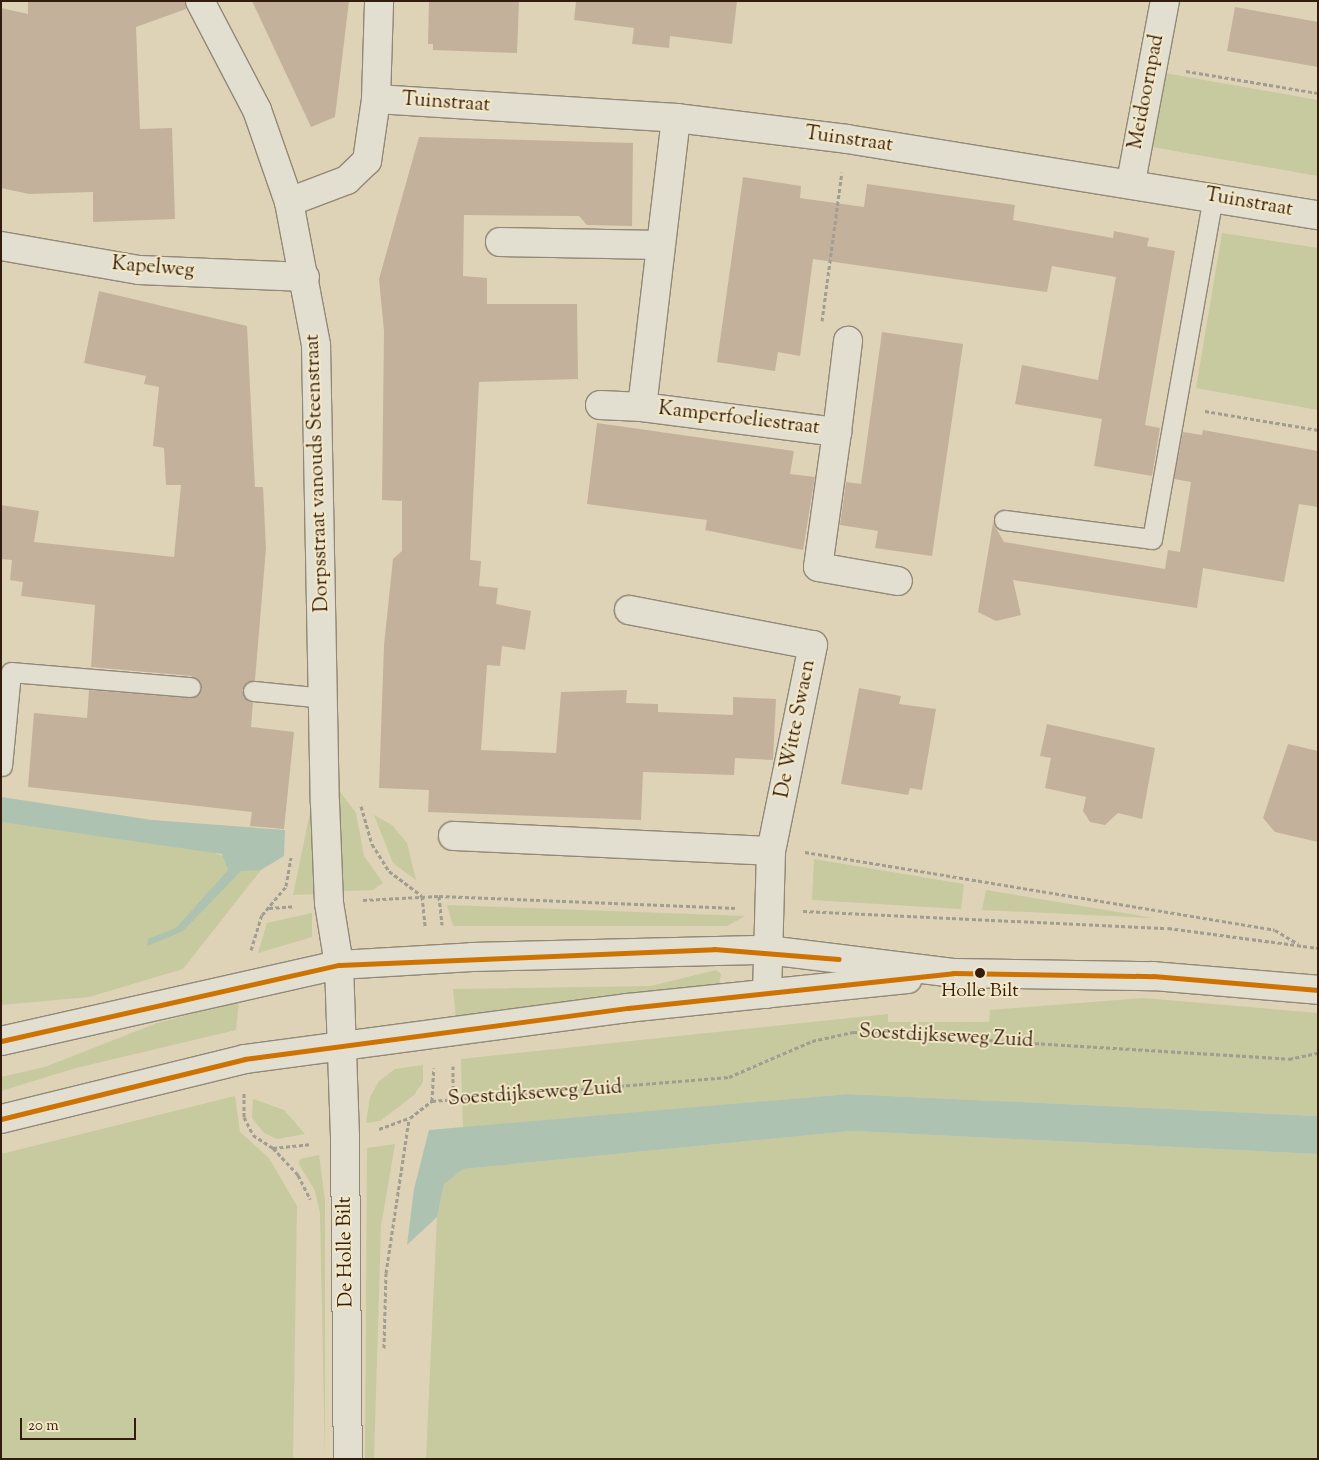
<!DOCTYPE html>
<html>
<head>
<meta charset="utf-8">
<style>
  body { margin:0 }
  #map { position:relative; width:1319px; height:1460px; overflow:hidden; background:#ded3b7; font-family:"Sorts Mill Goudy",serif }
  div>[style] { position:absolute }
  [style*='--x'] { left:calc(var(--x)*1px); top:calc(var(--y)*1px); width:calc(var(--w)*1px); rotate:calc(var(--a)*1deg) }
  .green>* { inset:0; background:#c7c99e }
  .water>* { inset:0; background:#aec2b1 }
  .building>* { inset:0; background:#c4b19c }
  .path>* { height:3px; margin-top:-1.5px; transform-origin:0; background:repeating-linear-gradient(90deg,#a29d91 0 4px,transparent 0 6.5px) }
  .roads { filter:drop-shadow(1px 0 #928877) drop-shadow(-1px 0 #928877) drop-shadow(0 1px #928877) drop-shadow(0 -1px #928877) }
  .lane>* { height:19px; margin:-9.5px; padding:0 9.5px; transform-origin:9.5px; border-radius:9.5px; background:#e3dfd0 }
  .street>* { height:28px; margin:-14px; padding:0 14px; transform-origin:14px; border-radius:14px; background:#e3dfd0 }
  .secondary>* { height:28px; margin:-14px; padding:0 14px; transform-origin:14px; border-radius:14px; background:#e3dfd0 }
  .bus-1>* { height:5px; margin:-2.5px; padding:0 2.5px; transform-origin:2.5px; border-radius:2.5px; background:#ce7302 }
  .dots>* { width:14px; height:14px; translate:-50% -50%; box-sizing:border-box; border:2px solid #f3e8c6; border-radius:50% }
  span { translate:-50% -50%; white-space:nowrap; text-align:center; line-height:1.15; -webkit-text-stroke:4px #f3e8c6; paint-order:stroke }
  .bus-label { font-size:19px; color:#331b0e }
  .street-label { font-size:20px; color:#331b0e }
  .frame { position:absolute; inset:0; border:2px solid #331b0e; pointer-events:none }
  .scale { position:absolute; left:20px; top:1418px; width:116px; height:22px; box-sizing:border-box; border:2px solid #331b0e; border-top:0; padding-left:6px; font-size:15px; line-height:18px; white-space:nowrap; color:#331b0e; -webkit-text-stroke:4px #f3e8c6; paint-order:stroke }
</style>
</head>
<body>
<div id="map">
  <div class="green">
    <i style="clip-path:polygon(1165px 73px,1318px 100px,1318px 176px,1152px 147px)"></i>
    <i style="clip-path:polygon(1222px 233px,1318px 248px,1318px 410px,1196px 388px)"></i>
    <i style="clip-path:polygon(337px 788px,356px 813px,364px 856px,383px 883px,373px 890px,344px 891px,337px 841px)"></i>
    <i style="clip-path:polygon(312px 803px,314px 894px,293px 895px)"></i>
    <i style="clip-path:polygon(374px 815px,392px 825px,407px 843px,416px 880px,393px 863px)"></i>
    <i style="clip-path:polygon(1px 822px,201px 848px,261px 870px,183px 969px,89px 997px,1px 1005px)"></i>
    <i style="clip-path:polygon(814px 859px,964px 884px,961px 909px,812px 900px)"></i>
    <i style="clip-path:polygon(986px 890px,1153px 918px,982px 910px)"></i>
    <i style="clip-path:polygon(447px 905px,745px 916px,727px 926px,453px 926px)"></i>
    <i style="clip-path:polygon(312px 913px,312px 937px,258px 953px,267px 923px)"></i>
    <i style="clip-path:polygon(716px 970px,721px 974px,719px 985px,456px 1017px,453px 989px,651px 986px)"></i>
    <i style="clip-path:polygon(1143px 998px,1318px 1013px,1318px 1116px,848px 1094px,463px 1129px,461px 1059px,888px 1014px,888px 1022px,989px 1022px,990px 1010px)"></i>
    <i style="clip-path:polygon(239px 1002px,236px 1030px,76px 1068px,1px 1091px,1px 1077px,45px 1067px,157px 1023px)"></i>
    <i style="clip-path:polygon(423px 1065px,423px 1082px,414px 1095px,380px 1121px,366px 1123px,370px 1097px,379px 1081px,395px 1069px)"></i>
    <i style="clip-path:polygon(235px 1096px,240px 1132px,269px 1158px,297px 1206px,293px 1459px,1px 1459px,1px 1154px)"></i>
    <i style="clip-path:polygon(253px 1099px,284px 1110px,305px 1134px,277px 1139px,264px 1133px,252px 1118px)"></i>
    <i style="clip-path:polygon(852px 1131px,1318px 1154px,1318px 1459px,426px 1459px,437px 1217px,444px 1184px,452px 1174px,463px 1169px)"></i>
    <i style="clip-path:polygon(395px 1144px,381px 1226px,374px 1459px,365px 1459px,367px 1148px)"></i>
    <i style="clip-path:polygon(319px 1155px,325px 1201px,325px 1459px,320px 1213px,315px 1191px,299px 1164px,300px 1159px)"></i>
  </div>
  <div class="water">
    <i style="clip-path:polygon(1px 797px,152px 820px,285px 830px,284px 856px,261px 870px,241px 871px,183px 931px,147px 946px,148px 939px,176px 928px,228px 870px,222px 854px,1px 822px)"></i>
    <i style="clip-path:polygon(848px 1094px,1318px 1116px,1318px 1154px,852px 1131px,463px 1169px,444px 1184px,437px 1217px,407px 1245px,414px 1189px,429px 1130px)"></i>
  </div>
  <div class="building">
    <i style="clip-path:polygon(28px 1px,185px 1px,186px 9px,136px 27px,140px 129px,172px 128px,175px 219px,93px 222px,93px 192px,29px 194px,1px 188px,1px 8px,28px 14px)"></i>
    <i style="clip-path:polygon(252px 1px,349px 1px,335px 117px,311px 127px)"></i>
    <i style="clip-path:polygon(429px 1px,519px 1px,517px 53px,433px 50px,433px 44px,428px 44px)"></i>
    <i style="clip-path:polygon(576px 1px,737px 1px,732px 44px,670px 36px,669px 48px,632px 44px,634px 28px,574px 20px)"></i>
    <i style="clip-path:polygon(1235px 7px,1318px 22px,1318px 67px,1227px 51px)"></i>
    <i style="clip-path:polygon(419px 137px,633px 143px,632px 226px,587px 225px,579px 216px,464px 215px,463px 276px,487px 278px,487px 304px,577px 304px,578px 379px,479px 382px,470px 560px,481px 561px,479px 586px,498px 588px,496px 604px,531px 611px,525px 650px,502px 646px,500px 666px,487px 665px,481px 750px,556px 753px,561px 692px,627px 690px,626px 703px,658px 704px,658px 712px,733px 715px,733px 697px,776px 699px,773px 760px,735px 758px,734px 775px,643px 772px,641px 820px,428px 812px,429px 790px,379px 788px,384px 645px,393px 559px,402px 551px,402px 501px,382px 500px,384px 331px,379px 279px)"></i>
    <i style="clip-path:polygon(743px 177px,801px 186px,800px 198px,864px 207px,867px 184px,1015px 205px,1013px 220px,1113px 238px,1114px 231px,1149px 238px,1147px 246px,1175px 251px,1145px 425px,1160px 428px,1152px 476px,1094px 466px,1102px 419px,1015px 404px,1022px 365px,1098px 380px,1116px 277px,1052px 266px,1047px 292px,813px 259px,800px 356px,778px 352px,775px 371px,717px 362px)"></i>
    <i style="clip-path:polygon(99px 291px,247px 326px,255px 487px,263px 487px,266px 548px,255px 680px,242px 690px,253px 702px,251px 727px,294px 732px,284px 829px,250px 826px,252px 812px,28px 787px,34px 713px,87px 718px,89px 690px,189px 698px,201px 688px,191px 676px,91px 667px,95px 605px,21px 596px,23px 582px,10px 580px,12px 560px,1px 559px,1px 505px,39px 511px,34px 542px,174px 557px,181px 485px,166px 485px,164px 448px,153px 446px,159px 387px,144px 384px,146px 376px,84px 363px)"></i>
    <i style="clip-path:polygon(882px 332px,963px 344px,932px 556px,875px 548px,878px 531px,840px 525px,846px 482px,861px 484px)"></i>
    <i style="clip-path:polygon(597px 423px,794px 451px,790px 474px,815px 477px,803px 550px,705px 530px,707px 520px,587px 504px)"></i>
    <i style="clip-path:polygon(1203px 430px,1318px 451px,1318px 507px,1299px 504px,1284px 582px,1203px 568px,1197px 608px,1013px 580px,1021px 615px,996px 621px,978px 612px,993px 523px,1004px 542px,1165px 569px,1168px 550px,1180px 552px,1191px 482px,1174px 479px,1183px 432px,1202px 435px)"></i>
    <i style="clip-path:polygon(859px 688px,901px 696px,899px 704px,936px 709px,922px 790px,910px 788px,908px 795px,841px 784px)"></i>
    <i style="clip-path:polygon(1047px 724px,1155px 748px,1142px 819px,1118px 813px,1105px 825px,1090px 822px,1083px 811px,1086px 797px,1045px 788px,1051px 758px,1040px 756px)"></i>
    <i style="clip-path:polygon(1288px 744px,1318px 751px,1318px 842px,1275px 832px,1263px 818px)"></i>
  </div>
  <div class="path">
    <i style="--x:1186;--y:71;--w:134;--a:9.5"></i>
    <i style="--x:822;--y:321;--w:150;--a:-82.4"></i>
    <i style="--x:1205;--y:411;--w:115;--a:9.5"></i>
    <i style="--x:361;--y:806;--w:40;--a:74"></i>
    <i style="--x:372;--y:844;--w:32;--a:58"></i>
    <i style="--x:389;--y:871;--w:41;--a:37.1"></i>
    <i style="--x:422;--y:896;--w:31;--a:84"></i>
    <i style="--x:805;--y:852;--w:476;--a:9.4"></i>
    <i style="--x:1275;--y:930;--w:27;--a:31"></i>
    <i style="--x:439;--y:896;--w:29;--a:84"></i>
    <i style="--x:363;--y:900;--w:76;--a:-3"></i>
    <i style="--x:439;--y:896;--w:298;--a:2.3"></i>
    <i style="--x:269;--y:908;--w:26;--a:-4"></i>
    <i style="--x:803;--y:911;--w:365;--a:2.7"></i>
    <i style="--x:1168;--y:928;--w:151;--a:7.6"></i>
    <i style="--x:251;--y:950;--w:37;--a:-73"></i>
    <i style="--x:262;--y:915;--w:38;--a:-50"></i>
    <i style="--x:286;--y:886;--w:29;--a:-80"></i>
    <i style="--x:453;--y:1066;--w:33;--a:90"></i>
    <i style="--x:244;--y:1093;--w:24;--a:90"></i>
    <i style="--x:244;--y:1117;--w:20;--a:63"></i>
    <i style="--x:253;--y:1135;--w:24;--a:33"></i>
    <i style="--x:273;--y:1148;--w:37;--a:47"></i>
    <i style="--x:298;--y:1175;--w:27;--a:63"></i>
    <i style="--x:432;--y:1101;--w:298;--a:-4.6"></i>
    <i style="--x:729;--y:1077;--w:90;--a:-23.4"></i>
    <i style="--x:812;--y:1041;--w:42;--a:-12.4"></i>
    <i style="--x:853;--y:1032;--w:437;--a:3.5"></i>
    <i style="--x:1289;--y:1059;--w:30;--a:-12"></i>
    <i style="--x:379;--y:1129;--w:33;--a:-20"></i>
    <i style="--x:410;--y:1118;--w:28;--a:-38"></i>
    <i style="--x:432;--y:1101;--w:33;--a:-87"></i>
    <i style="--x:273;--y:1148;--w:39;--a:-6"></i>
    <i style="--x:384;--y:1348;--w:75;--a:-88.5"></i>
    <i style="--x:386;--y:1273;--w:156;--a:-81.5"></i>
  </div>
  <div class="roads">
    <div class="lane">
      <i style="--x:1004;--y:520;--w:149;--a:7.3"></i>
      <i style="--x:1152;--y:539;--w:347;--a:-79.9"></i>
      <i style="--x:253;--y:691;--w:72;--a:5.6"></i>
      <i style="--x:2;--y:766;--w:94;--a:-84.5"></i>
      <i style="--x:11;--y:672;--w:180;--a:4.8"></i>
    </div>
    <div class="street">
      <i style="--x:200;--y:1;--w:123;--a:62.4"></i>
      <i style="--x:257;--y:110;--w:97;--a:70.8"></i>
      <i style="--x:289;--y:202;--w:146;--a:79.3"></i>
      <i style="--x:316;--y:345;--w:458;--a:88.9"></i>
      <i style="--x:325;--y:803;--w:100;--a:87.7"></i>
      <i style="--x:329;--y:903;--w:63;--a:80.8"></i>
      <i style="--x:339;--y:965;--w:173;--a:88"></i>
      <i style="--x:345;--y:1138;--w:321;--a:89.5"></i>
      <i style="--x:376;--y:99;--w:301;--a:3.6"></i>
      <i style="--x:676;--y:118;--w:172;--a:7"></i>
      <i style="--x:847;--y:139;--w:477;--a:9.2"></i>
      <i style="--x:676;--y:118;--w:291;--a:96.7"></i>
      <i style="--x:642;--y:407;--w:197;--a:7.3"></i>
      <i style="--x:837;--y:432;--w:136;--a:98"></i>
      <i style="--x:818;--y:567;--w:81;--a:9.9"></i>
      <i style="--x:1131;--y:182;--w:184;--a:-79.4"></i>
      <i style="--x:289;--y:202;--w:62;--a:-20.8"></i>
      <i style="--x:347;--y:180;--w:28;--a:-44"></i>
      <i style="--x:367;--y:161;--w:63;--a:-81.7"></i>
      <i style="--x:376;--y:99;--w:98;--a:-88.2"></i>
      <i style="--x:500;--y:242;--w:160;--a:1.1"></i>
      <i style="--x:1;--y:246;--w:140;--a:9.9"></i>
      <i style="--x:139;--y:270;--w:166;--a:2.4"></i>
      <i style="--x:600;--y:405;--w:42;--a:2.7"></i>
      <i style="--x:837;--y:432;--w:92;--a:-83.1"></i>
      <i style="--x:629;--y:610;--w:187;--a:10.8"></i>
      <i style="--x:813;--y:645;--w:210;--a:101.5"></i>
      <i style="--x:771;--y:851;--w:143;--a:91.6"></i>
      <i style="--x:453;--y:836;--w:318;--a:2.7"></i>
    </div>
    <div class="secondary">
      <i style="--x:1;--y:1041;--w:346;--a:-12.7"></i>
      <i style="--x:339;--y:965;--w:133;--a:-3.4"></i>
      <i style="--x:472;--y:957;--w:295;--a:-1.4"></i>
      <i style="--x:767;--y:950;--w:187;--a:7"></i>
      <i style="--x:953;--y:973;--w:200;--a:0.9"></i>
      <i style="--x:1153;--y:976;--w:166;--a:4.8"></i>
      <i style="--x:1;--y:1119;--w:251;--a:-13.8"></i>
      <i style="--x:245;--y:1059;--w:386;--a:-7.6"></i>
      <i style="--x:628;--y:1008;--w:281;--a:-5.9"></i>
    </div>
  </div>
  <div class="bus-1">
    <i style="--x:1;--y:1041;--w:346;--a:-12.7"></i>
    <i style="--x:339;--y:965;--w:375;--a:-2.4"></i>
    <i style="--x:714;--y:949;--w:125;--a:4.6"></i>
    <i style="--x:1;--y:1119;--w:251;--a:-13.8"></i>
    <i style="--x:245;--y:1059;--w:386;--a:-7.6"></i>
    <i style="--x:628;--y:1008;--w:327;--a:-6.1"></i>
    <i style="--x:953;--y:973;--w:200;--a:0.9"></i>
    <i style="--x:1153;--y:976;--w:166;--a:4.8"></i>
  </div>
  <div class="dots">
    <i style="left:980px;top:973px;background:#331b0e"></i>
  </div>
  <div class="bus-label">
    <span style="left:980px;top:992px">Holle Bilt</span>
  </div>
  <div class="street-label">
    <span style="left:1147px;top:92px;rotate:-79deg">Meidoornpad</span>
    <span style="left:446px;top:103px;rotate:4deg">Tuinstraat</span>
    <span style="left:849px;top:140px;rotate:8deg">Tuinstraat</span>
    <span style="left:1249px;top:203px;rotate:10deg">Tuinstraat</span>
    <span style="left:153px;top:268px;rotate:5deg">Kapelweg</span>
    <span style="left:739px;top:419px;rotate:7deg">Kamperfoeliestraat</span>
    <span style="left:318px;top:473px;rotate:-92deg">Dorpsstraat vanouds Steenstraat</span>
    <span style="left:796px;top:729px;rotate:-79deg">De Witte Swaen</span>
    <span style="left:946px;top:1037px;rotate:3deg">Soestdijkseweg Zuid</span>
    <span style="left:535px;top:1094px;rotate:-4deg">Soestdijkseweg Zuid</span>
    <span style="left:346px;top:1252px;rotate:-91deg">De Holle Bilt</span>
  </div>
  <div class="frame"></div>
  <div class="scale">20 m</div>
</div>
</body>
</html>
